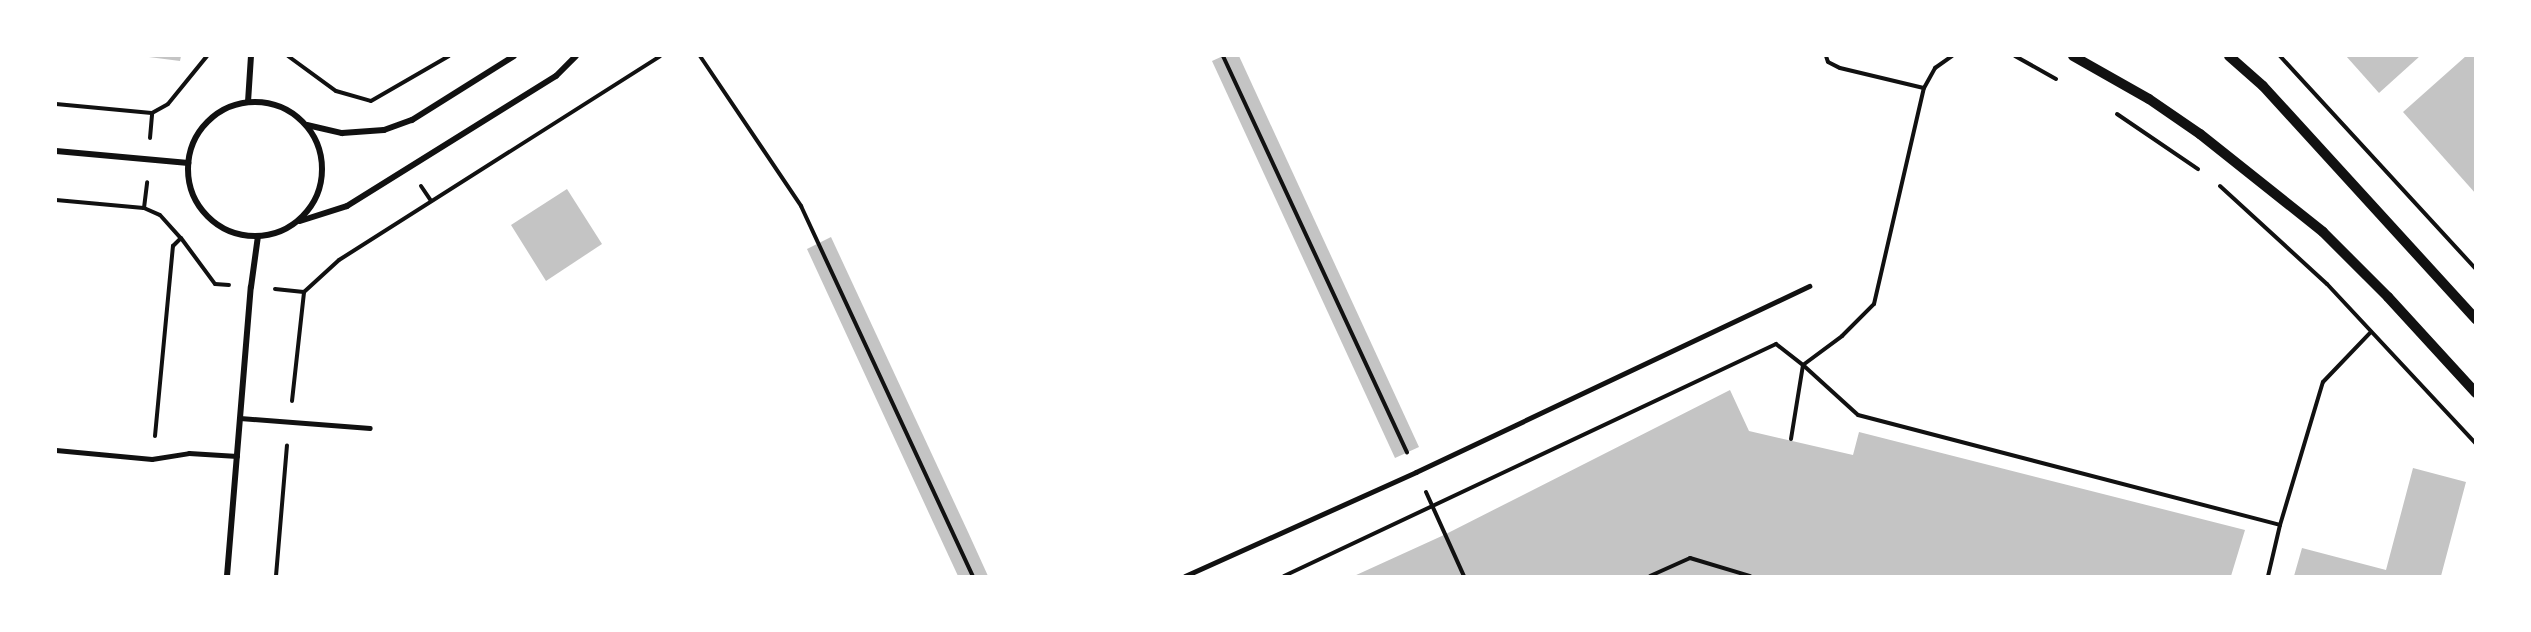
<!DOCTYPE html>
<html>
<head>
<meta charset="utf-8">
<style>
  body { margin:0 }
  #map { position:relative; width:2531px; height:632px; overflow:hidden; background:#fff; font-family:Jost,sans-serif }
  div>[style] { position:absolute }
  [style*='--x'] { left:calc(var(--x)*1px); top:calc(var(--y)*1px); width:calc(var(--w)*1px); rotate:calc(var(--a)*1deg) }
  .building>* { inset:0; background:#c4c4c4 }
  .path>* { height:4px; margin:-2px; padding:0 2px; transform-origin:2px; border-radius:2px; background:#111 }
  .service>* { height:4.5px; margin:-2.25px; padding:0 2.25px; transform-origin:2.25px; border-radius:2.25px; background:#111 }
  .minor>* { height:6px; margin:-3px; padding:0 3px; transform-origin:3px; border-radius:3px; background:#111 }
  .minor>.ring { margin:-3px; padding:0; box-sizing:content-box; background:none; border:6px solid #111; border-radius:50% }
  .tertiary>* { height:10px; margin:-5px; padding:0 5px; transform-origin:5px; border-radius:5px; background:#111 }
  span { translate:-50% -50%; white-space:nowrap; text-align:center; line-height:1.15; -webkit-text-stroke:5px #fff; paint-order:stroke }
  .frame { position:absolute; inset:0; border:57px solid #fff; pointer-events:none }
</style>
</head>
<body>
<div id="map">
  <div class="building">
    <i style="clip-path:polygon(141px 56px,181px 56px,180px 61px)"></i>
    <i style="clip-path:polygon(1223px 56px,1239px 56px,1419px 447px,1395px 458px,1212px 61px)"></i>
    <i style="clip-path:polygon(2346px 56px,2420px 56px,2379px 93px)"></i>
    <i style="clip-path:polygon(2466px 56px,2476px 56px,2476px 194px,2403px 112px)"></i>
    <i style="clip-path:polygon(567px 189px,602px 244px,546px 281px,511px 225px)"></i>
    <i style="clip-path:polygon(831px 237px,968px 532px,988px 576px,958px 576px,933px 522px,807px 249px)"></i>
    <i style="clip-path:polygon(1730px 390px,1749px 431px,1853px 455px,1859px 432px,2245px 530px,2231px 576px,1354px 576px,1444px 535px)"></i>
    <i style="clip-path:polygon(2413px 468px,2466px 482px,2441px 576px,2294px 576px,2302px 548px,2386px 570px)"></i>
  </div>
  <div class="path">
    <i style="--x:288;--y:56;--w:59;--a:36.1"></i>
    <i style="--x:336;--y:91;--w:36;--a:16"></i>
    <i style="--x:371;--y:101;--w:90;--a:-30"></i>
    <i style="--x:700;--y:56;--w:181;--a:56"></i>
    <i style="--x:801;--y:206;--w:408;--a:65.1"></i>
    <i style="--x:1223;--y:56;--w:437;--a:65.1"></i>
    <i style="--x:1826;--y:56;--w:6;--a:72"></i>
    <i style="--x:1828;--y:62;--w:13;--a:27"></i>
    <i style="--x:1840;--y:68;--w:86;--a:13.4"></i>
    <i style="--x:1924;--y:88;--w:23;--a:-61"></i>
    <i style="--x:1935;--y:68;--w:21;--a:-35"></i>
    <i style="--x:2015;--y:56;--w:47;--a:29.3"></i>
    <i style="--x:2280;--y:56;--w:289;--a:47.4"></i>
    <i style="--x:56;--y:104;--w:96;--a:5.4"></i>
    <i style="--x:152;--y:113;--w:18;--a:-29"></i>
    <i style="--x:168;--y:104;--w:62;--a:-50.9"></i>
    <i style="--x:2117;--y:114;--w:98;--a:34.2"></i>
    <i style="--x:150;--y:138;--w:25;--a:-85"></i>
    <i style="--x:421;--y:186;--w:18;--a:56"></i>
    <i style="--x:2220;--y:186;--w:145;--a:42.5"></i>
    <i style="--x:2327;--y:284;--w:219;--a:47"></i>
    <i style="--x:56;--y:200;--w:88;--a:5.2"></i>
    <i style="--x:144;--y:208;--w:17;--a:24"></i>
    <i style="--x:160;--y:215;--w:31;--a:48"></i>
    <i style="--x:181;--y:238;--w:57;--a:53.5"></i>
    <i style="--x:215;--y:284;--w:14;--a:4"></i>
    <i style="--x:144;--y:208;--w:26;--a:-83"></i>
    <i style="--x:275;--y:289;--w:29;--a:6"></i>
    <i style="--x:304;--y:292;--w:47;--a:-42.4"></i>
    <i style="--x:339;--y:260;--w:380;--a:-32.4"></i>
    <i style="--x:1803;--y:365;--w:74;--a:42.3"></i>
    <i style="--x:1858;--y:415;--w:436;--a:14.6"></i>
    <i style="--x:2280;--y:525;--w:52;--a:103.2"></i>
    <i style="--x:292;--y:401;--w:110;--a:-83.7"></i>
    <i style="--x:155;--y:436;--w:191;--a:-84.6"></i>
    <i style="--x:173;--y:246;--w:11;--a:-45"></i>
    <i style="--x:1791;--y:439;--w:75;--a:-80.8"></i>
    <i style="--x:1426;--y:492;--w:92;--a:65.7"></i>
    <i style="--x:2280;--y:525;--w:149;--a:-73.3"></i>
    <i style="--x:2323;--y:382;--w:69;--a:-46.2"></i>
    <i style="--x:276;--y:576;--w:131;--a:-85.2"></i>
    <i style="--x:1284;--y:576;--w:544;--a:-25.25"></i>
    <i style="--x:1776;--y:344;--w:34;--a:38"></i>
    <i style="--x:1803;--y:365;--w:49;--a:-36.6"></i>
    <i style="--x:1842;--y:336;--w:45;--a:-45"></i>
    <i style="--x:1874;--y:304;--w:222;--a:-77"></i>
    <i style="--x:1650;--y:576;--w:44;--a:-24.2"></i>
    <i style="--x:1690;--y:558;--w:63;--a:16.7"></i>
  </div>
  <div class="service">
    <i style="--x:240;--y:418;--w:130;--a:4.4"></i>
    <i style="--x:56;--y:450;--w:96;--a:5.4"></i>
    <i style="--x:152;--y:459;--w:37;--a:-9"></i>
    <i style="--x:189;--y:453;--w:48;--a:3.6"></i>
    <i style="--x:1185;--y:576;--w:253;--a:-24.2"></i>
    <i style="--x:1416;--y:472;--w:435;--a:-25.3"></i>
  </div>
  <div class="minor">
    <i class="ring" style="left:188px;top:102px;width:128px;height:128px"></i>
    <i style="--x:248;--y:102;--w:46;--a:-86.3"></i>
    <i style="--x:307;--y:125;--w:36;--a:13"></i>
    <i style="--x:342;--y:133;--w:42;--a:-4.1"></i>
    <i style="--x:384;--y:130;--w:30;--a:-20"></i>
    <i style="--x:412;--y:120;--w:120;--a:-32.1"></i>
    <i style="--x:56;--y:151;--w:133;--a:5.2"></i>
    <i style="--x:300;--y:221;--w:49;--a:-17.7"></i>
    <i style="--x:347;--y:206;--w:246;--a:-31.9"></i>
    <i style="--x:556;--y:76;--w:28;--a:-45"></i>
    <i style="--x:227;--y:576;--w:290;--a:-85.3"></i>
    <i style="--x:251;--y:287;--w:51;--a:-82.2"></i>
  </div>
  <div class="tertiary">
    <i style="--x:2073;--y:56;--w:87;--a:29.5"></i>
    <i style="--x:2149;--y:99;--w:62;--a:34.5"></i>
    <i style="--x:2200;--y:134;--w:157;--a:38.5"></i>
    <i style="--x:2323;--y:232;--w:92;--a:45"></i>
    <i style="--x:2388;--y:297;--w:130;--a:47.5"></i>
    <i style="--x:2229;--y:56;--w:45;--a:41.4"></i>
    <i style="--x:2263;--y:86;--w:316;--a:47.6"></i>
  </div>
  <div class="frame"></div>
</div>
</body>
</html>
